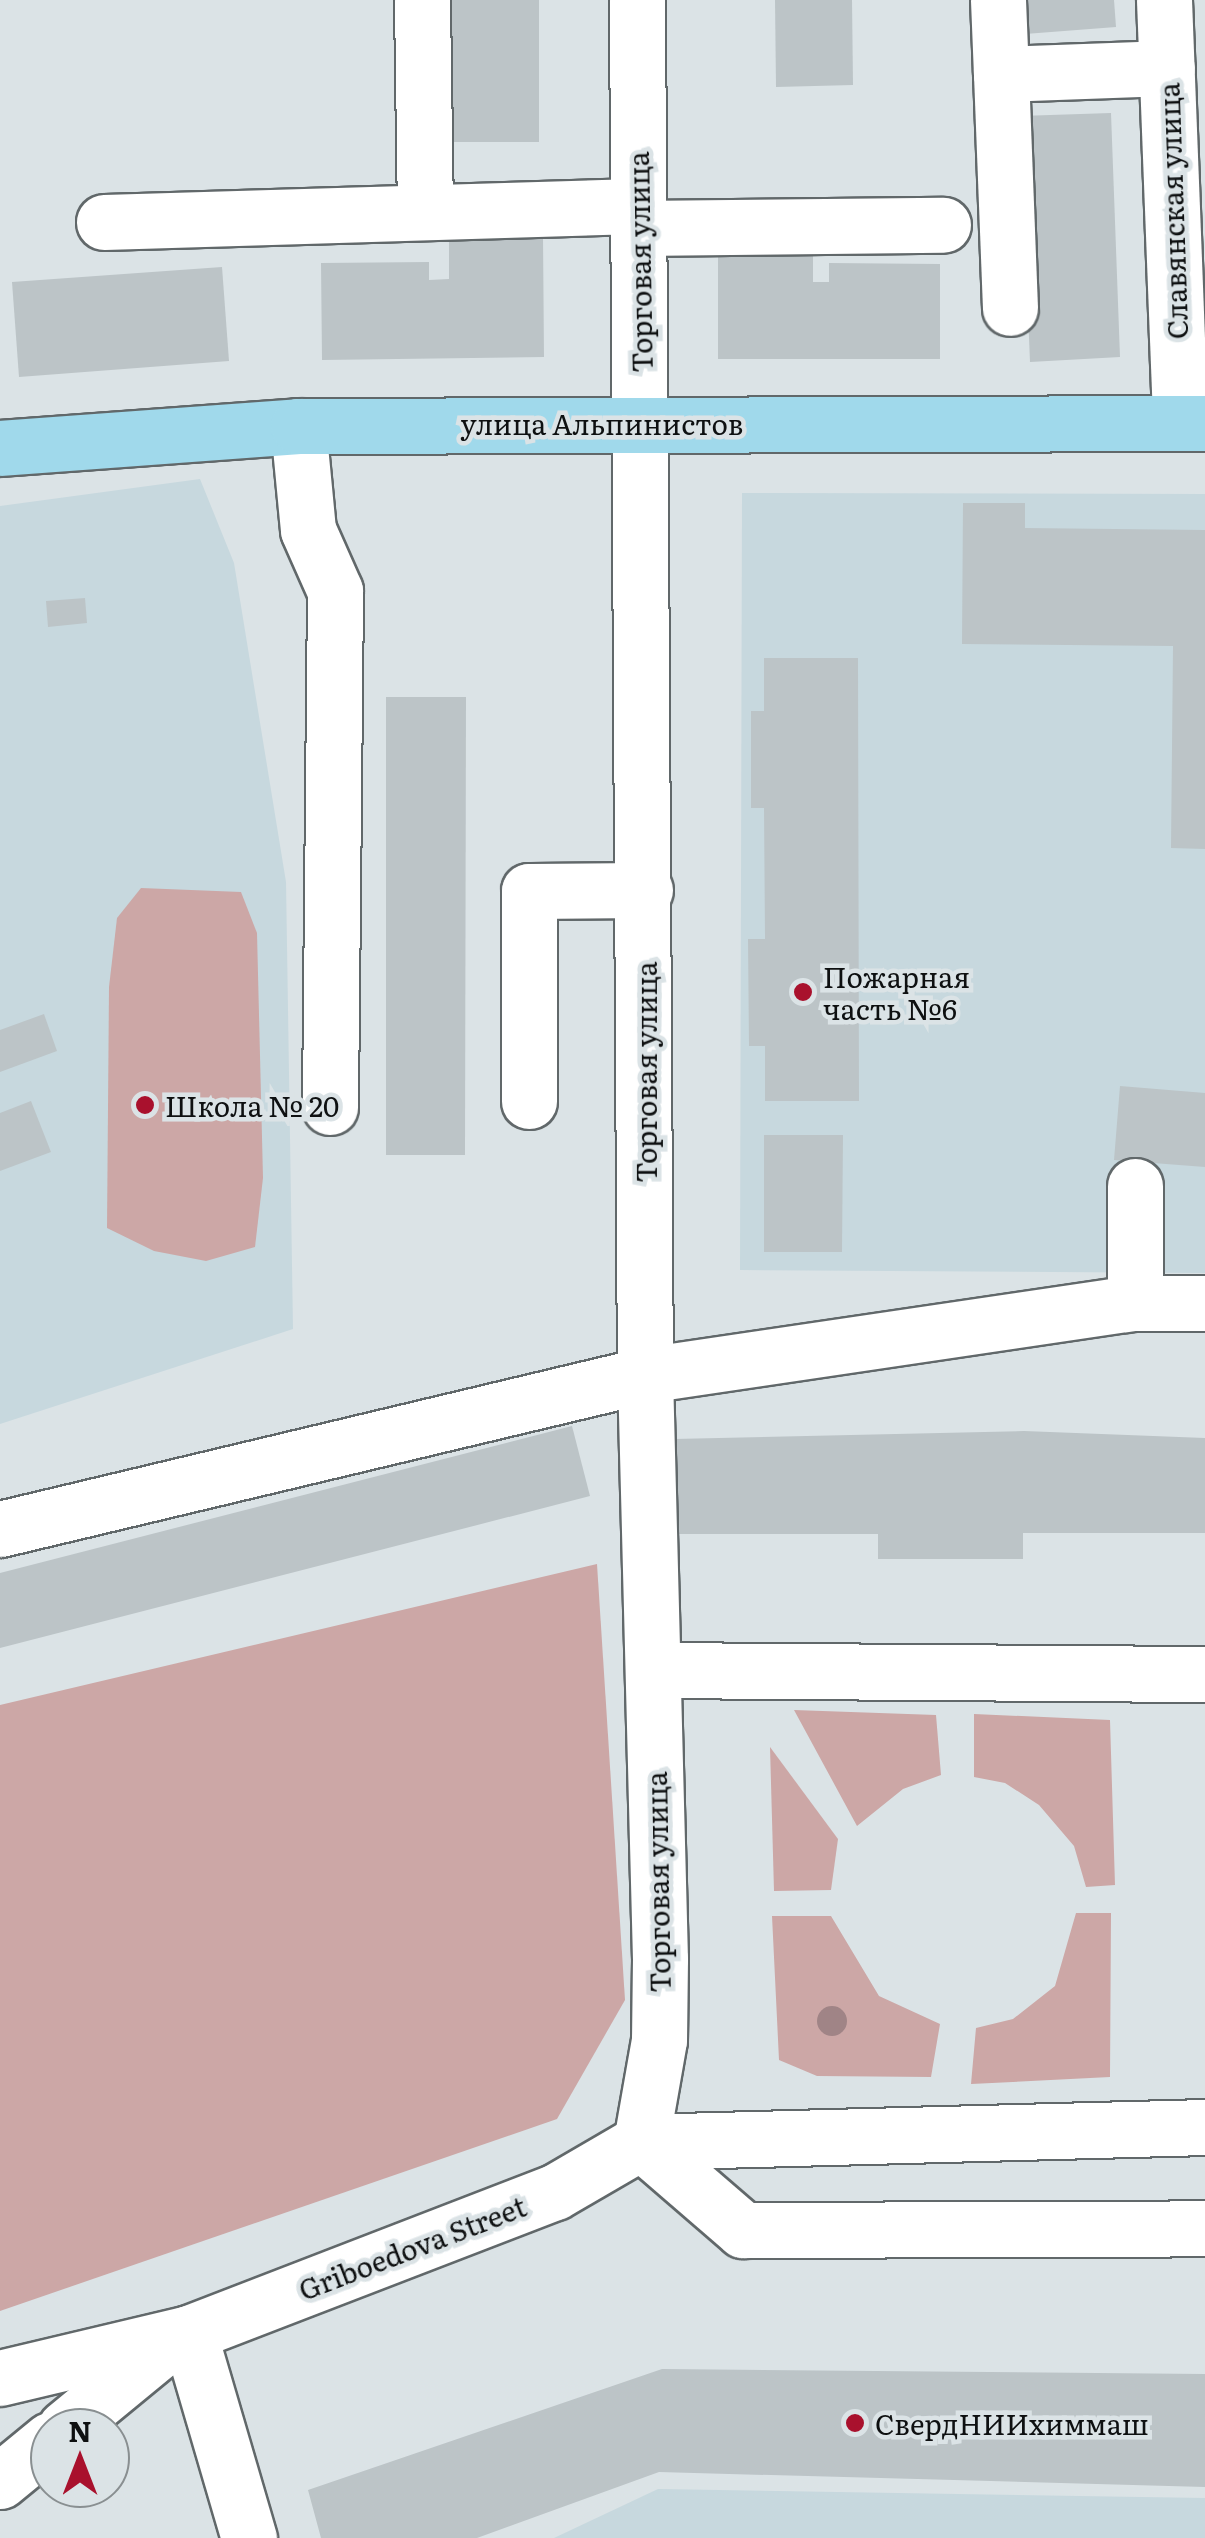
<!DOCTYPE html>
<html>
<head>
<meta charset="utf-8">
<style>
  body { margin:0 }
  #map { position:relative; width:1205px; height:2538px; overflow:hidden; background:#dbe3e6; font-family:Literata,serif }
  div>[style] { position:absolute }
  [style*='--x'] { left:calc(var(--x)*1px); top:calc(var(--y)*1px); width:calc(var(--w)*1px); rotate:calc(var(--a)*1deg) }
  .built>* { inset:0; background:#c7d8de }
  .green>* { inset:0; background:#cca7a6 }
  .building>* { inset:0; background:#bcc4c7 }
  .roads { filter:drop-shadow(2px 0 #61686a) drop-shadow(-2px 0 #61686a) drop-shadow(0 2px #61686a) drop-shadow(0 -2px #61686a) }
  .minor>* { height:55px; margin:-27.5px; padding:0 27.5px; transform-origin:27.5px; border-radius:27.5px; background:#fff }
  .major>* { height:55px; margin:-27.5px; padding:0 27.5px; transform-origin:27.5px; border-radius:27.5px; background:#a0d9eb }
  .trees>* { width:30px; height:30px; margin:-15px; border-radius:50%; background:#a08486 }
  .dots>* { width:28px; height:28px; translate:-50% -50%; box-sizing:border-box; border:5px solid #dbe3e6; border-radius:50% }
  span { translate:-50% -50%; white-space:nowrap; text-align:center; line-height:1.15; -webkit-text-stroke:9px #dbe3e6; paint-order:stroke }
  .street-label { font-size:28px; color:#0e1011 }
  .poi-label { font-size:28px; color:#0e1011 }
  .left { translate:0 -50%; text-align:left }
  .north { position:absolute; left:30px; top:2408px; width:100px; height:100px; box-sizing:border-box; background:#dbe3e6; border:2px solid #898f91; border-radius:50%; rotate:0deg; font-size:28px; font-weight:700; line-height:40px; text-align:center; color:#0e1011 }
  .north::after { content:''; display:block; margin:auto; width:35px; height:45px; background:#a9112d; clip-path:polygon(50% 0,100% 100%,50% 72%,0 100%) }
</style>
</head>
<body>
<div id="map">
  <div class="built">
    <i style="clip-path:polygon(200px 479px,234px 563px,286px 882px,293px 1329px,0 1424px,0 506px)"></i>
    <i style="clip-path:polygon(742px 493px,1205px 494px,1205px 1273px,740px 1270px)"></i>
    <i style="clip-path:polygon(658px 2489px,1205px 2498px,1205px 2538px,554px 2538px)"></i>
  </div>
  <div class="green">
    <i style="clip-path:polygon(141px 888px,241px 892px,257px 933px,263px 1178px,255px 1247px,206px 1261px,154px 1251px,107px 1228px,109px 987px,117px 918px)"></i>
    <i style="clip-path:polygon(597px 1564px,625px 2000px,557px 2119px,0 2311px,0 1705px)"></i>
    <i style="clip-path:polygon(794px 1710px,936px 1715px,941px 1775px,903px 1789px,857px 1826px)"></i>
    <i style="clip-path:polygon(974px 1714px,1110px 1720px,1115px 1885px,1086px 1887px,1074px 1846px,1039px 1805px,1005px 1783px,974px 1777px)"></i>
    <i style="clip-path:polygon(770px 1747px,838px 1839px,831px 1890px,774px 1891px)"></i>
    <i style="clip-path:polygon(1076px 1913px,1111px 1913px,1110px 2077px,971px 2084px,976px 2028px,1013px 2019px,1055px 1986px)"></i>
    <i style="clip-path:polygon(772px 1916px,831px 1916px,879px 1996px,940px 2024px,931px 2077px,817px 2076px,779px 2060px)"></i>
  </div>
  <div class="building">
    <i style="clip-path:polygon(438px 0,539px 0,539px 142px,438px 142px)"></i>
    <i style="clip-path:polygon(775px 0,852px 0,853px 85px,776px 87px)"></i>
    <i style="clip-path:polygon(1022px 0,1114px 0,1116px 27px,1025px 34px)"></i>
    <i style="clip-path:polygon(1111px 113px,1120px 357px,1030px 362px,1020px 116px)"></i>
    <i style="clip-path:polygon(543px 236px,544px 357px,322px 360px,321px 263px,429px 262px,429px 280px,449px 279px,449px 238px)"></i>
    <i style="clip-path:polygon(718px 238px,813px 238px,813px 282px,829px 282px,829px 263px,940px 264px,940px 359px,718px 359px)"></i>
    <i style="clip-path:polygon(222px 267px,229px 361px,19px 377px,12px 282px)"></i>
    <i style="clip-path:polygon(963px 503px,1025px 503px,1025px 528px,1205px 530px,1205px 849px,1171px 848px,1173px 646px,962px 644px)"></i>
    <i style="clip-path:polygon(85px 598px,87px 623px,48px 627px,46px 601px)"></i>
    <i style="clip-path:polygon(764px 658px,858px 658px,859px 1101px,765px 1101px,765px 1046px,749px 1046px,748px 939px,765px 939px,764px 808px,751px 808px,751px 711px,764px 711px)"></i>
    <i style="clip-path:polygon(386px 697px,466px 697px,465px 1155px,386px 1155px)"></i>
    <i style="clip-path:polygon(44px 1014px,57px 1051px,0 1072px,0 1030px)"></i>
    <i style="clip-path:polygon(1120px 1086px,1205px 1093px,1205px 1167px,1114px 1160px)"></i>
    <i style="clip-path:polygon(31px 1101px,51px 1152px,0 1171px,0 1113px)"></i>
    <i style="clip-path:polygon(764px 1135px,843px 1135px,842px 1252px,764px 1252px)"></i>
    <i style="clip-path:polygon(572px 1426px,590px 1496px,0 1648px,0 1573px)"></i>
    <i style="clip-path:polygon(1024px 1431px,1205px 1438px,1205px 1533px,1023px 1533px,1023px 1559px,878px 1559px,878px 1534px,675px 1534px,674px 1439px)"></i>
    <i style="clip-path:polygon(662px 2369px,1205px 2374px,1205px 2487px,659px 2472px,477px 2538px,321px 2538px,308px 2490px)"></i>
  </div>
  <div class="roads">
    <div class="minor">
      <i style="--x:422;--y:0;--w:207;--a:89.2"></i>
      <i style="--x:637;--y:0;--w:1375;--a:89.67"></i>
      <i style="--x:645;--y:1375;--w:584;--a:88.53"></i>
      <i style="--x:660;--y:1959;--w:81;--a:90.7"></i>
      <i style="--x:659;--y:2040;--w:104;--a:100"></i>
      <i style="--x:998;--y:0;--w:74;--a:87.7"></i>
      <i style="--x:1001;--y:74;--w:166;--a:-2.1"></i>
      <i style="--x:1164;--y:0;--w:423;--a:87.8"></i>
      <i style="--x:1001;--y:74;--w:234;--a:87.8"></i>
      <i style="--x:104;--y:222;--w:532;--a:-1.72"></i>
      <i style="--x:637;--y:228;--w:306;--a:-0.6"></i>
      <i style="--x:298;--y:426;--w:104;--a:84.5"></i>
      <i style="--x:308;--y:530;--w:67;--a:66.1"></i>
      <i style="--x:335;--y:591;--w:516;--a:90.56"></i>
      <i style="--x:529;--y:1101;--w:210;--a:-90"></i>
      <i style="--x:529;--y:891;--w:116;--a:-0.5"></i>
      <i style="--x:1135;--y:1186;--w:117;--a:90"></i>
      <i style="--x:0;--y:1529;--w:663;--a:-13.43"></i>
      <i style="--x:645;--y:1375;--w:495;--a:-8.4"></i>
      <i style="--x:1135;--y:1303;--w:70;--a:0"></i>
      <i style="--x:653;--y:1670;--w:552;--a:0.42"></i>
      <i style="--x:641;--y:2142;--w:135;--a:40.8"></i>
      <i style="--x:743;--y:2230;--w:462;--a:-0.2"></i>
      <i style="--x:189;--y:2333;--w:214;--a:73.7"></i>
      <i style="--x:0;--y:2378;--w:194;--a:-13.4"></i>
      <i style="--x:189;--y:2333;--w:392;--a:-21.1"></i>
      <i style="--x:555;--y:2192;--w:99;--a:-30.2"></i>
      <i style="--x:641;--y:2142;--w:564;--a:-1.52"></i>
      <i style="--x:65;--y:2428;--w:129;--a:-39.4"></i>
      <i style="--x:0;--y:2481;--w:65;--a:-39.4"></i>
    </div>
    <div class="major">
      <i style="--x:0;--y:448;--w:299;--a:-4.2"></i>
      <i style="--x:298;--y:426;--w:907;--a:-0.19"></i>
    </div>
  </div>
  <div class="trees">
    <i style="left:832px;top:2021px"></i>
  </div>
  <div class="dots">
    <i style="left:803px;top:992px;background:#a9112d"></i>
    <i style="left:145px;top:1105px;background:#a9112d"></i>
    <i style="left:855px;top:2423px;background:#a9112d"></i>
  </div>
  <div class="street-label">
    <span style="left:1172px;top:211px;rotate:-92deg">Славянская улица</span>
    <span style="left:639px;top:262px;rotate:-91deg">Торговая улица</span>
    <span style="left:602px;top:423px">улица Альпинистов</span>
    <span style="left:645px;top:1072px;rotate:-90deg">Торговая улица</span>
    <span style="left:657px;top:1882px;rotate:-91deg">Торговая улица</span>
    <span style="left:412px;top:2247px;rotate:-21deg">Griboedova Street</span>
  </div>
  <div class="poi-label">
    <span class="left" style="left:823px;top:992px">Пожарная<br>часть №6</span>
    <span class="left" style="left:165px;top:1105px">Школа № 20</span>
    <span class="left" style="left:875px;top:2423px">СвердНИИхиммаш</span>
  </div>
  <div class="north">N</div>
</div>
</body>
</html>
